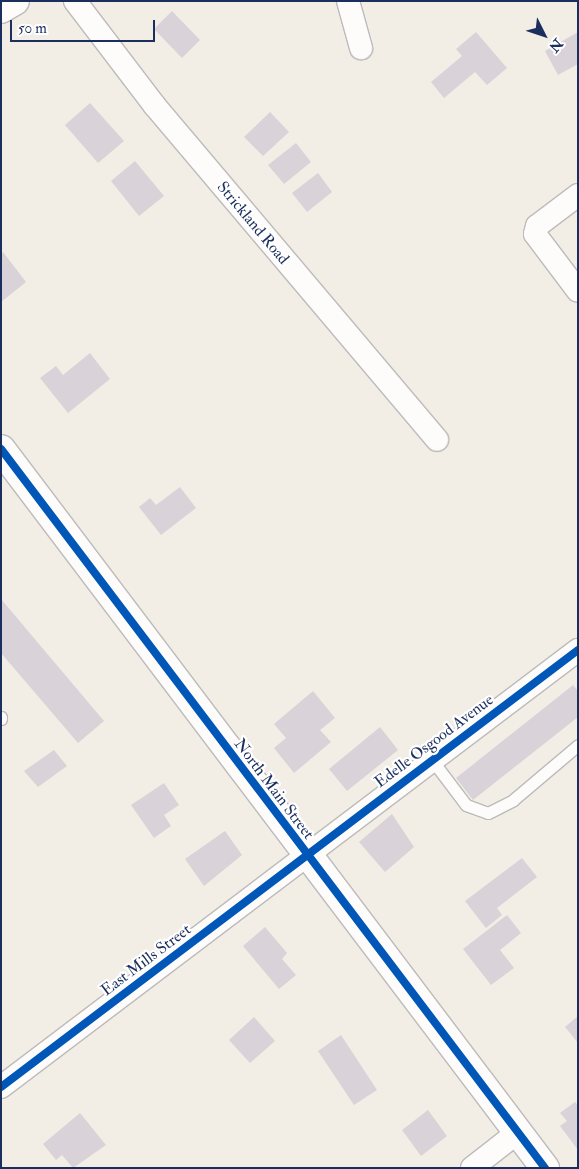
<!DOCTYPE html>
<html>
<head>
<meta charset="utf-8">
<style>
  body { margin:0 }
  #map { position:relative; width:579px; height:1169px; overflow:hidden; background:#f2eee5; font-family:"IM FELL Double Pica",serif }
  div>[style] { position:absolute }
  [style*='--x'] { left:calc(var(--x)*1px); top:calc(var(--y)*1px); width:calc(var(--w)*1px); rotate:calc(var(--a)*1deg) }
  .building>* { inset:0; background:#d9d2d8 }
  .roads { filter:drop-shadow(1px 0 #bcbbbb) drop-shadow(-1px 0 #bcbbbb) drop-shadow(0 1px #bcbbbb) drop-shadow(0 -1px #bcbbbb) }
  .lane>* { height:11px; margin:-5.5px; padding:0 5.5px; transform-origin:5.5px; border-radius:5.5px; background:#fdfcfb }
  .street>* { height:22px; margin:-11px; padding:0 11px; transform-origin:11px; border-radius:11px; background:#fdfcfb }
  .secondary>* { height:28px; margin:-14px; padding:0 14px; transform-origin:14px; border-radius:14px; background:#fdfcfb }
  .cycleway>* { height:8px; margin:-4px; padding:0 4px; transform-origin:4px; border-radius:4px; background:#0057b8 }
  span { translate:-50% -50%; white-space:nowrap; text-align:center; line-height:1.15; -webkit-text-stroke:4.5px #fff; paint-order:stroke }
  .street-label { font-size:16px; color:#1b2f5e }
  .frame { position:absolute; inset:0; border:2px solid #1b2f5e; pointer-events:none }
  .north { position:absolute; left:519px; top:10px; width:50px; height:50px; -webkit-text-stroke:4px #fff; paint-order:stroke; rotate:131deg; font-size:14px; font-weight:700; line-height:20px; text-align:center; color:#1b2f5e }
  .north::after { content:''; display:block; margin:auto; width:18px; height:22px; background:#1b2f5e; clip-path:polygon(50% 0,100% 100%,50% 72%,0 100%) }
  .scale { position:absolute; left:10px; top:20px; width:145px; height:22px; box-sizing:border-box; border:2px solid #1b2f5e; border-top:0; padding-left:6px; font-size:15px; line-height:18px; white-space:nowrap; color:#1b2f5e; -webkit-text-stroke:4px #fff; paint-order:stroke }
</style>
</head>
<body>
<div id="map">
  <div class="building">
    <i style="clip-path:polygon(172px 11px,200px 40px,182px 58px,154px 29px)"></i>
    <i style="clip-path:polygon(476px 32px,507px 68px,487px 85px,475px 72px,444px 98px,431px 82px,462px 56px,456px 49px)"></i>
    <i style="clip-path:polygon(578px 32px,578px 64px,558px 75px,545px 51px)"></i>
    <i style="clip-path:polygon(90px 103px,124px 141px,98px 163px,65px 125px)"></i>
    <i style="clip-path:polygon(270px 112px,289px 132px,263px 156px,244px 137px)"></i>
    <i style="clip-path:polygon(296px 143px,311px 162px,284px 184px,268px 165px)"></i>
    <i style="clip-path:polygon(135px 161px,164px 196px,139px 216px,111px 181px)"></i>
    <i style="clip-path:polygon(318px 173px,332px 192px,307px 212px,292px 193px)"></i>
    <i style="clip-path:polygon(3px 252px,26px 282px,1px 302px,1px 254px)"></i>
    <i style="clip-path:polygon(90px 353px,110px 379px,68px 413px,40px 378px,56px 366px,63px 375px)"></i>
    <i style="clip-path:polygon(180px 487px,196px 508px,161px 535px,139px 507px,150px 498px,156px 505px)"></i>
    <i style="clip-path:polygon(1px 599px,104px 721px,78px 743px,1px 653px)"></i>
    <i style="clip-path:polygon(573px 685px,578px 691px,578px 717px,473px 800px,456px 778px)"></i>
    <i style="clip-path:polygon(313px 691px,335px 718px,320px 730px,331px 742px,294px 773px,274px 748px,286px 738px,274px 724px)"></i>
    <i style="clip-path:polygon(380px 727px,398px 750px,347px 791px,329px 769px)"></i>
    <i style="clip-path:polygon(54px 750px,67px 766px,38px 787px,24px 771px)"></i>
    <i style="clip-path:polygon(164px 783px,179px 805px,164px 815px,171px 826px,154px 838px,131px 805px)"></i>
    <i style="clip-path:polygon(392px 814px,414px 847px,385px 872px,359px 842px)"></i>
    <i style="clip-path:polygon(225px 831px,242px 855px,204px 886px,185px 859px)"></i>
    <i style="clip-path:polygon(522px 858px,537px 877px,497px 908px,502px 915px,486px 928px,465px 901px)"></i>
    <i style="clip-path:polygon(507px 915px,521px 933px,500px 950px,514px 968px,491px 985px,463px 949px)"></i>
    <i style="clip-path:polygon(265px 927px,287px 953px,282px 959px,296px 975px,279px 989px,243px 946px)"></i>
    <i style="clip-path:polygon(578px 1016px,578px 1043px,565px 1027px)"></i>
    <i style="clip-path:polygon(254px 1017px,275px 1041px,250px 1063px,229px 1040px)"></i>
    <i style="clip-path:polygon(341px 1035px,377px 1090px,354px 1105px,318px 1051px)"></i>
    <i style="clip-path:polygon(575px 1102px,578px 1105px,578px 1150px,560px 1126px,567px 1121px,560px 1113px)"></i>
    <i style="clip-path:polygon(428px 1110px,447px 1136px,421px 1156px,402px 1130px)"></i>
    <i style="clip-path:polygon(80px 1113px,106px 1145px,73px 1168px,62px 1155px,56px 1160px,43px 1144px)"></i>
  </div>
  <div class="roads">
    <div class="lane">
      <i style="--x:1;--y:717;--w:2;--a:90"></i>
      <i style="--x:432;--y:760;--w:56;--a:52.9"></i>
      <i style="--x:466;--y:805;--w:23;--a:20"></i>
      <i style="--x:488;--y:813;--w:28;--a:-27"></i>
      <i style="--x:513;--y:800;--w:85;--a:-40.2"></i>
    </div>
    <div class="street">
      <i style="--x:75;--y:1;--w:132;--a:52.7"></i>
      <i style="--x:155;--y:106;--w:437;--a:49.8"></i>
      <i style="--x:348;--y:1;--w:49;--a:74.5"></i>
      <i style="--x:578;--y:195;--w:51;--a:142.9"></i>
      <i style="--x:537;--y:226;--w:8;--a:104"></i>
      <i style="--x:535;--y:234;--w:71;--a:53"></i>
      <i style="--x:1;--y:1087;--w:724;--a:-37.14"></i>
      <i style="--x:472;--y:1168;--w:58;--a:-38"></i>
    </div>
    <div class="secondary">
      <i style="--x:1;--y:9;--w:16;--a:-30"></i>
      <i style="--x:1;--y:449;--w:902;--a:52.89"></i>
    </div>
  </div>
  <div class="cycleway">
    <i style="--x:1;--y:449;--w:902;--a:52.89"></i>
    <i style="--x:1;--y:1087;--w:724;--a:-37.14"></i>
  </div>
  <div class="street-label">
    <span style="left:253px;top:223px;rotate:50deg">Strickland Road</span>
    <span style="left:434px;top:741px;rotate:-37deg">Edelle Osgood Avenue</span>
    <span style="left:274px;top:789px;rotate:53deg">North Main Street</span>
    <span style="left:146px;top:960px;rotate:-37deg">East Mills Street</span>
  </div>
  <div class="frame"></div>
  <div class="north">N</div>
  <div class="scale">50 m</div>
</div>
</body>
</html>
